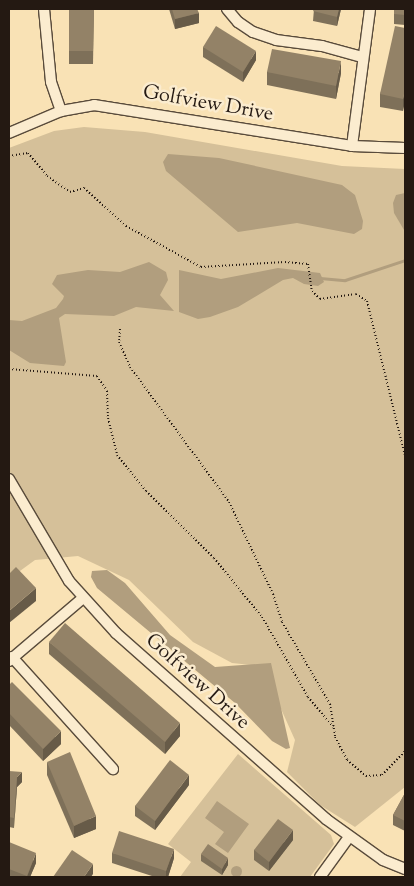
<!DOCTYPE html>
<html>
<head>
<meta charset="utf-8">
<style>
  body { margin:0 }
  #map { position:relative; width:414px; height:886px; overflow:hidden; background:#f9e2b5; font-family:"Sorts Mill Goudy",serif }
  div>[style] { position:absolute }
  [style*='--x'] { left:calc(var(--x)*1px); top:calc(var(--y)*1px); width:calc(var(--w)*1px); rotate:calc(var(--a)*1deg) }
  .green>* { inset:0; background:#d5c099 }
  .water>* { inset:0; background:#b19e7e }
  .round { border-radius:50% }
  .stream>* { height:3px; margin:-1.5px; padding:0 1.5px; transform-origin:1.5px; border-radius:1.5px; background:#b19e7e }
  .path>* { height:2px; margin-top:-1px; transform-origin:0; background:repeating-linear-gradient(90deg,#241912 0 1px,transparent 0 3.5px) }
  .roads { filter:drop-shadow(1px 0 #594b3b) drop-shadow(-1px 0 #594b3b) drop-shadow(0 1px #594b3b) drop-shadow(0 -1px #594b3b) }
  .minor>* { height:10px; margin:-5px; padding:0 5px; transform-origin:5px; border-radius:5px; background:#fbeccf }
  .wall>* { inset:0; background:#7e7059 }
  .shaded-wall>* { inset:0; background:#675b48 }
  .building>* { inset:0; background:#938267 }
  span { translate:-50% -50%; white-space:nowrap; text-align:center; line-height:1.15; -webkit-text-stroke:5px #fbeccf; paint-order:stroke }
  .street-label { font-size:20px; color:#241912 }
  .frame { position:absolute; inset:0; border:10px solid #241912; pointer-events:none }
</style>
</head>
<body>
<div id="map">
  <div class="green">
    <i style="clip-path:polygon(84px 127px,145px 132px,342px 166px,405px 169px,405px 787px,355px 827px,320px 805px,287px 772px,295px 740px,277px 700px,269px 667px,232px 663px,193px 642px,129px 580px,78px 556px,35px 560px,9px 579px,9px 148px,54px 131px)"></i>
    <i style="clip-path:polygon(238px 754px,331px 835px,334px 844px,310px 877px,180px 877px,191px 862px,168px 844px)"></i>
  </div>
  <div class="water">
    <i style="clip-path:polygon(168px 154px,219px 158px,342px 185px,355px 195px,363px 221px,362px 229px,354px 234px,297px 223px,238px 232px,166px 171px,163px 162px)"></i>
    <i style="clip-path:polygon(405px 193px,405px 230px,404px 230px,394px 213px,393px 203px,396px 195px)"></i>
    <i style="clip-path:polygon(149px 262px,166px 272px,168px 280px,160px 295px,174px 311px,136px 307px,114px 316px,65px 314px,59px 318px,66px 362px,64px 366px,30px 363px,9px 350px,9px 320px,22px 321px,56px 308px,63px 299px,64px 296px,52px 284px,57px 275px,88px 270px,120px 272px)"></i>
    <i style="clip-path:polygon(278px 268px,320px 273px,324px 282px,318px 286px,304px 284px,293px 278px,283px 280px,238px 307px,210px 317px,198px 319px,179px 312px,179px 270px,221px 279px)"></i>
    <i style="clip-path:polygon(107px 570px,125px 583px,170px 635px,215px 667px,271px 663px,290px 748px,286px 749px,272px 741px,235px 703px,97px 588px,91px 577px,92px 571px)"></i>
    <i style="clip-path:polygon(217px 801px,249px 824px,228px 853px,215px 844px,224px 832px,205px 818px)"></i>
    <i class="round" style="left:230.5px;top:865.5px;width:11px;height:11px"></i>
  </div>
  <div class="stream">
    <i style="--x:320;--y:278;--w:25;--a:5"></i>
    <i style="--x:345;--y:280;--w:63;--a:-18.4"></i>
  </div>
  <div class="path">
    <i style="--x:9;--y:156;--w:19;--a:-9"></i>
    <i style="--x:28;--y:153;--w:30;--a:50"></i>
    <i style="--x:47;--y:176;--w:28;--a:35"></i>
    <i style="--x:70;--y:192;--w:15;--a:-16"></i>
    <i style="--x:84;--y:188;--w:57;--a:42.1"></i>
    <i style="--x:126;--y:226;--w:85;--a:28.7"></i>
    <i style="--x:201;--y:267;--w:84;--a:-3.4"></i>
    <i style="--x:285;--y:262;--w:23;--a:5"></i>
    <i style="--x:308;--y:264;--w:27;--a:82"></i>
    <i style="--x:312;--y:291;--w:11;--a:45"></i>
    <i style="--x:320;--y:299;--w:36;--a:-8"></i>
    <i style="--x:356;--y:294;--w:13;--a:32"></i>
    <i style="--x:367;--y:301;--w:160;--a:76.2"></i>
    <i style="--x:120;--y:329;--w:13;--a:94"></i>
    <i style="--x:119;--y:342;--w:27;--a:66"></i>
    <i style="--x:130;--y:367;--w:167;--a:53.7"></i>
    <i style="--x:229;--y:502;--w:102;--a:64.4"></i>
    <i style="--x:273;--y:594;--w:29;--a:72"></i>
    <i style="--x:282;--y:622;--w:95;--a:59.7"></i>
    <i style="--x:330;--y:704;--w:33;--a:81"></i>
    <i style="--x:335;--y:737;--w:26;--a:62"></i>
    <i style="--x:347;--y:760;--w:25;--a:40"></i>
    <i style="--x:366;--y:776;--w:16;--a:-4"></i>
    <i style="--x:382;--y:775;--w:33;--a:-46"></i>
    <i style="--x:9;--y:369;--w:88;--a:4.5"></i>
    <i style="--x:97;--y:376;--w:18;--a:56"></i>
    <i style="--x:107;--y:391;--w:27;--a:88"></i>
    <i style="--x:108;--y:418;--w:38;--a:76"></i>
    <i style="--x:117;--y:455;--w:46;--a:51.1"></i>
    <i style="--x:146;--y:491;--w:95;--a:44.6"></i>
    <i style="--x:214;--y:558;--w:76;--a:50.9"></i>
    <i style="--x:262;--y:617;--w:92;--a:60.1"></i>
    <i style="--x:308;--y:697;--w:39;--a:50"></i>
  </div>
  <div class="roads">
    <div class="minor">
      <i style="--x:44;--y:9;--w:73;--a:84.5"></i>
      <i style="--x:51;--y:82;--w:31;--a:71"></i>
      <i style="--x:227;--y:9;--w:17;--a:50"></i>
      <i style="--x:238;--y:22;--w:18;--a:34"></i>
      <i style="--x:253;--y:32;--w:24;--a:19"></i>
      <i style="--x:276;--y:40;--w:46;--a:7.4"></i>
      <i style="--x:322;--y:46;--w:41;--a:15.4"></i>
      <i style="--x:9;--y:133;--w:56;--a:-22.9"></i>
      <i style="--x:61;--y:111;--w:34;--a:-10"></i>
      <i style="--x:94;--y:105;--w:261;--a:9"></i>
      <i style="--x:352;--y:146;--w:53;--a:2.2"></i>
      <i style="--x:352;--y:146;--w:138;--a:-82.5"></i>
      <i style="--x:9;--y:479;--w:118;--a:59.5"></i>
      <i style="--x:69;--y:581;--w:70;--a:47.9"></i>
      <i style="--x:116;--y:633;--w:281;--a:41.5"></i>
      <i style="--x:326;--y:819;--w:70;--a:35.7"></i>
      <i style="--x:383;--y:860;--w:24;--a:22"></i>
      <i style="--x:12;--y:657;--w:151;--a:48"></i>
      <i style="--x:9;--y:661;--w:97;--a:-40.4"></i>
      <i style="--x:320;--y:877;--w:49;--a:-54.1"></i>
    </div>
  </div>
  <div class="wall">
    <i style="clip-path:polygon(69px 9px,94px 9px,93px 64px,69px 64px)"></i>
    <i style="clip-path:polygon(169px 9px,197px 9px,199px 23px,175px 29px)"></i>
    <i style="clip-path:polygon(314px 9px,341px 9px,337px 26px,313px 21px)"></i>
    <i style="clip-path:polygon(405px 9px,405px 25px,394px 24px,394px 14px)"></i>
    <i style="clip-path:polygon(405px 28px,403px 111px,380px 107px,380px 94px)"></i>
    <i style="clip-path:polygon(203px 47px,256px 60px,243px 82px,203px 57px)"></i>
    <i style="clip-path:polygon(267px 72px,341px 73px,336px 99px,267px 85px)"></i>
    <i style="clip-path:polygon(49px 642px,180px 736px,165px 754px,49px 654px)"></i>
    <i style="clip-path:polygon(9px 685px,61px 744px,43px 761px,9px 725px)"></i>
    <i style="clip-path:polygon(47px 762px,96px 829px,74px 838px,47px 775px)"></i>
    <i style="clip-path:polygon(9px 771px,22px 782px,17px 787px,14px 828px,9px 827px)"></i>
    <i style="clip-path:polygon(189px 785px,155px 830px,135px 816px,135px 806px)"></i>
    <i style="clip-path:polygon(405px 793px,405px 831px,393px 825px,393px 815px)"></i>
    <i style="clip-path:polygon(293px 840px,269px 871px,254px 860px,254px 850px)"></i>
    <i style="clip-path:polygon(9px 842px,36px 863px,30px 877px,9px 877px)"></i>
    <i style="clip-path:polygon(112px 853px,174px 858px,168px 877px,155px 877px,112px 863px)"></i>
    <i style="clip-path:polygon(201px 854px,228px 865px,222px 875px,201px 861px)"></i>
  </div>
  <div class="shaded-wall">
    <i style="clip-path:polygon(339px 9px,341px 9px,337px 26px,337px 17px)"></i>
    <i style="clip-path:polygon(199px 13px,199px 23px,175px 29px,175px 19px)"></i>
    <i style="clip-path:polygon(256px 51px,256px 60px,243px 82px,243px 72px)"></i>
    <i style="clip-path:polygon(341px 61px,341px 73px,336px 99px,336px 86px)"></i>
    <i style="clip-path:polygon(405px 89px,405px 102px,403px 111px,403px 99px)"></i>
    <i style="clip-path:polygon(36px 588px,36px 601px,9px 623px,9px 611px)"></i>
    <i style="clip-path:polygon(180px 723px,180px 736px,165px 754px,165px 742px)"></i>
    <i style="clip-path:polygon(61px 731px,61px 744px,43px 761px,43px 749px)"></i>
    <i style="clip-path:polygon(22px 772px,22px 782px,17px 787px,14px 828px,17px 777px)"></i>
    <i style="clip-path:polygon(189px 775px,189px 785px,155px 830px,155px 821px)"></i>
    <i style="clip-path:polygon(96px 816px,96px 829px,74px 838px,74px 826px)"></i>
    <i style="clip-path:polygon(293px 830px,293px 840px,269px 871px,269px 862px)"></i>
    <i style="clip-path:polygon(174px 849px,174px 858px,168px 877px,166px 877px,166px 871px)"></i>
    <i style="clip-path:polygon(36px 853px,36px 863px,30px 877px,27px 877px)"></i>
    <i style="clip-path:polygon(228px 858px,228px 865px,222px 875px,222px 869px)"></i>
    <i style="clip-path:polygon(93px 864px,93px 874px,91px 877px,84px 877px)"></i>
  </div>
  <div class="building">
    <i style="clip-path:polygon(69px 9px,94px 9px,93px 51px,69px 51px)"></i>
    <i style="clip-path:polygon(172px 9px,197px 9px,199px 13px,175px 19px)"></i>
    <i style="clip-path:polygon(314px 9px,339px 9px,337px 17px,313px 11px)"></i>
    <i style="clip-path:polygon(394px 9px,405px 9px,405px 15px,394px 14px)"></i>
    <i style="clip-path:polygon(216px 26px,256px 51px,243px 72px,203px 47px)"></i>
    <i style="clip-path:polygon(395px 26px,405px 28px,405px 89px,403px 99px,380px 94px)"></i>
    <i style="clip-path:polygon(272px 49px,341px 61px,336px 86px,267px 72px)"></i>
    <i style="clip-path:polygon(16px 567px,36px 588px,9px 611px,9px 574px)"></i>
    <i style="clip-path:polygon(65px 623px,180px 723px,165px 742px,49px 642px)"></i>
    <i style="clip-path:polygon(12px 682px,61px 731px,43px 749px,9px 713px,9px 685px)"></i>
    <i style="clip-path:polygon(70px 752px,96px 816px,74px 826px,47px 762px)"></i>
    <i style="clip-path:polygon(170px 760px,189px 775px,155px 821px,135px 806px)"></i>
    <i style="clip-path:polygon(9px 771px,22px 772px,17px 777px,14px 818px,9px 817px)"></i>
    <i style="clip-path:polygon(405px 793px,405px 821px,393px 815px)"></i>
    <i style="clip-path:polygon(278px 819px,293px 830px,269px 862px,254px 850px)"></i>
    <i style="clip-path:polygon(119px 831px,174px 849px,166px 871px,112px 853px)"></i>
    <i style="clip-path:polygon(9px 842px,36px 853px,27px 876px,9px 869px)"></i>
    <i style="clip-path:polygon(208px 844px,228px 858px,222px 869px,201px 854px)"></i>
    <i style="clip-path:polygon(72px 850px,93px 864px,84px 877px,53px 877px)"></i>
  </div>
  <div class="street-label">
    <span style="left:208px;top:104px;rotate:10deg">Golfview Drive</span>
    <span style="left:197px;top:682px;rotate:42deg">Golfview Drive</span>
  </div>
  <div class="frame"></div>
</div>
</body>
</html>
